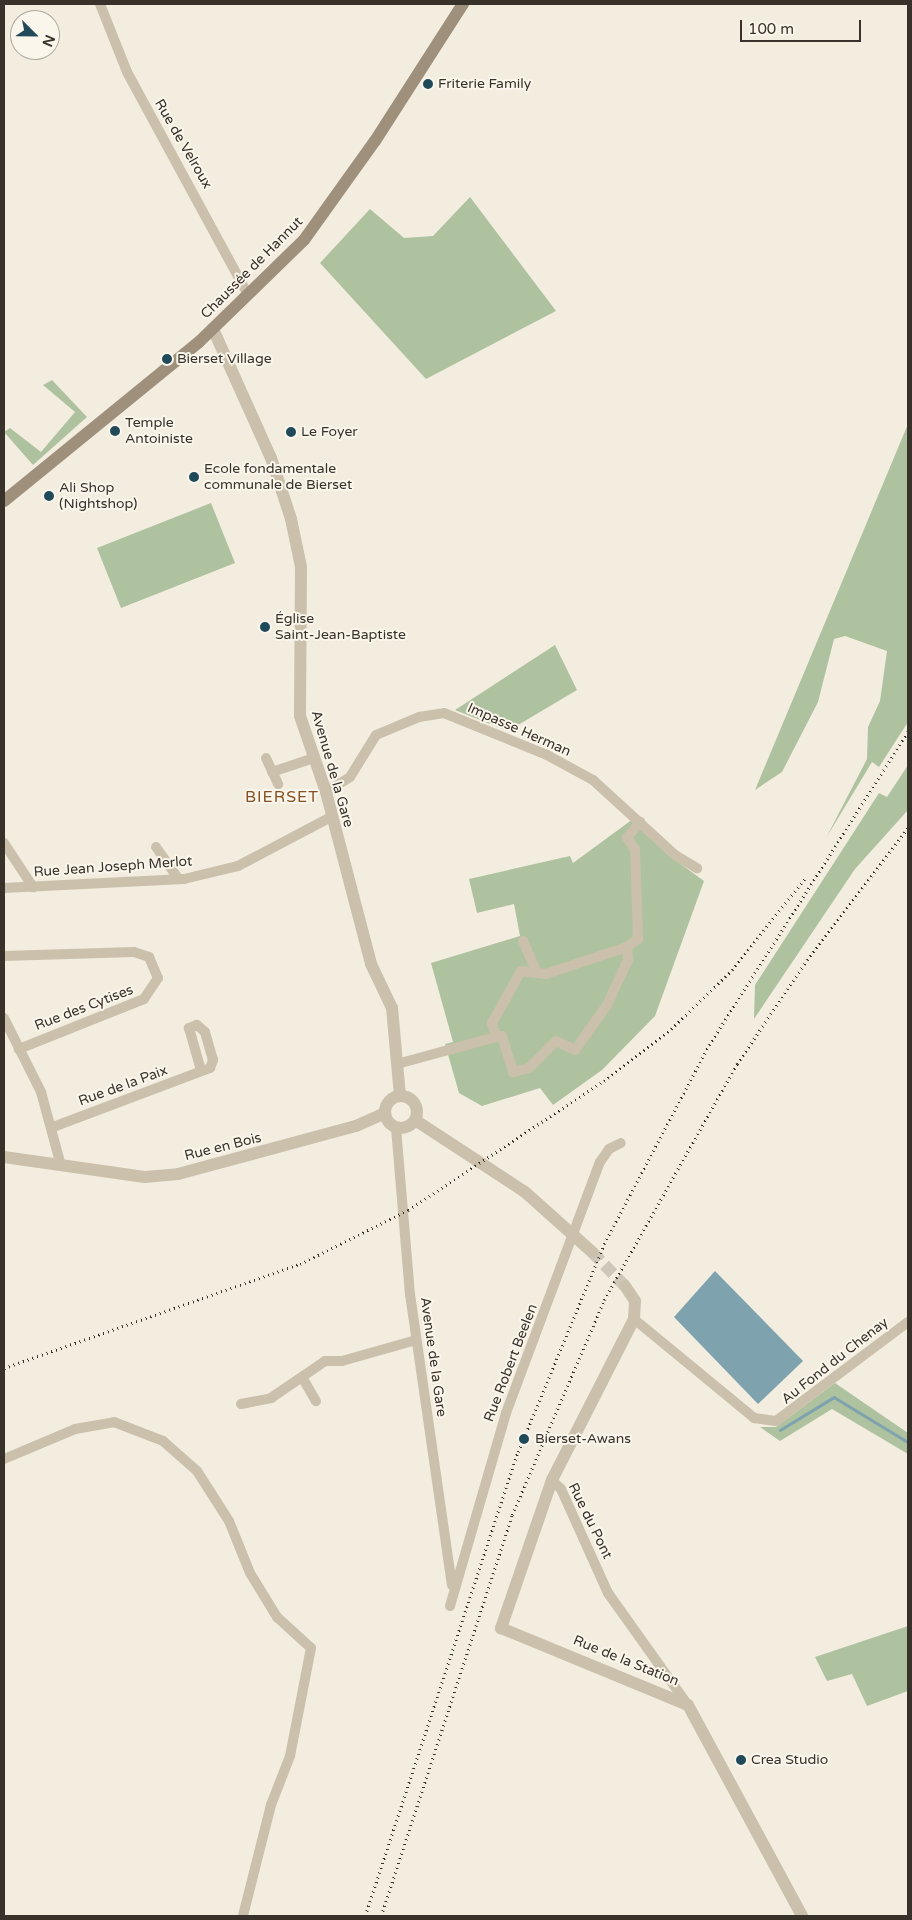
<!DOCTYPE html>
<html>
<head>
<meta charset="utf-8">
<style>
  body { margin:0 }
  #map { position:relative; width:912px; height:1920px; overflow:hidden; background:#f3eddf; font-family:"Varela Round",sans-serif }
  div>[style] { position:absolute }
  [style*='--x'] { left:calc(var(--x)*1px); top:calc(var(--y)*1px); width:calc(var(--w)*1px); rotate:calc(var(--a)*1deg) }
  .green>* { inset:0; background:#afc29f }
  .water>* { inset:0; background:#7ea3af }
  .stream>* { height:2.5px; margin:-1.25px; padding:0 1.25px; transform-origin:1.25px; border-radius:1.25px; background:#7ea3af }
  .tertiary-tunnel>* { height:12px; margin-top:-6px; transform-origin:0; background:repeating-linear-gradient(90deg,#cec8bb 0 12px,transparent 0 18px) }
  .minor>* { height:10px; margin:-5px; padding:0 5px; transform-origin:5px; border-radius:5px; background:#cbc0ab }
  .tertiary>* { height:12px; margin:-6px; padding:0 6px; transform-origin:6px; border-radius:6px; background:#cbc0ab }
  .tertiary>.ring { margin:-6px; padding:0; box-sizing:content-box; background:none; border:12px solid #cbc0ab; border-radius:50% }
  .secondary>* { height:12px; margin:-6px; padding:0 6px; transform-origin:6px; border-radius:6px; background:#9f907c }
  .rail>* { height:2.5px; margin-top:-1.25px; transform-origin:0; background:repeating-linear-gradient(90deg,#39322a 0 1px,transparent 0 5px) }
  .dots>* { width:14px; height:14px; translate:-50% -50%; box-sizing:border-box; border:2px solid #faf6ec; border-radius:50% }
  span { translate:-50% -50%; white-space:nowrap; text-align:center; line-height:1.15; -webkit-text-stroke:4px #faf6ec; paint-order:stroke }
  .poi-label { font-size:14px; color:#39322a }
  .left { translate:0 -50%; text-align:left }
  .street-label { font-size:14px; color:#39322a }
  .quarter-label { font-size:16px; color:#874f24; letter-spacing:1px }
  .frame { position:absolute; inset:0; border:5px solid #39322a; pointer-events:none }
  .north { position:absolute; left:10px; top:10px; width:50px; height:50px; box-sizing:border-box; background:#faf6ec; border:1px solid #ada89e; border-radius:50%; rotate:113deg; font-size:14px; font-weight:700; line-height:20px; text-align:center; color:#39322a }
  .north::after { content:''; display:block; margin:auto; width:18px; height:22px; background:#204a5a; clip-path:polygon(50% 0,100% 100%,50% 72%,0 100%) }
  .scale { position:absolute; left:740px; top:20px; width:121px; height:22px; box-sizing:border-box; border:2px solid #39322a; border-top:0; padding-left:6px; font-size:15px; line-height:18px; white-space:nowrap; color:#39322a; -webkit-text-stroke:4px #faf6ec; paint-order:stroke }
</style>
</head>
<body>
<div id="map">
  <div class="green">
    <i style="clip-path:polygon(470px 197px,556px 311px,426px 379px,320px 263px,370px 209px,404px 238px,433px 236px)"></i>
    <i style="clip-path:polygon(52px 380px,87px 417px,33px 465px,4px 432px,10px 428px,41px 452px,75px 412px,43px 385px)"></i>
    <i style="clip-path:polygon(908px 424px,908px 722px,879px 767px,872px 762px,826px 838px,867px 759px,868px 727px,880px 701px,887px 651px,845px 636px,834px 639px,818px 702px,782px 772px,755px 790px)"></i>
    <i style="clip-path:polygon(211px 503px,235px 563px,121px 608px,97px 548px)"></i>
    <i style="clip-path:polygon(555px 645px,577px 690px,508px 731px,455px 710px)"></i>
    <i style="clip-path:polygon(908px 765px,908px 810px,855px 869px,754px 1019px,755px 985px,879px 793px,887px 797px)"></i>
    <i style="clip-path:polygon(633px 819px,667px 854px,704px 881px,655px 1016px,602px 1070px,553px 1105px,540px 1088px,482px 1106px,459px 1093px,445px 1044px,453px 1042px,431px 963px,520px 936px,514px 904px,477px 913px,469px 879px,570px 856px,573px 863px)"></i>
    <i style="clip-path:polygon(835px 1383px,908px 1433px,908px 1454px,832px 1409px,780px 1441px,760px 1427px,776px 1427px)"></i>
    <i style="clip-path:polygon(908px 1626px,908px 1691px,867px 1706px,852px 1674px,827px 1681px,815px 1657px)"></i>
  </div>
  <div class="water">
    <i style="clip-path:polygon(715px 1271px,803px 1361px,758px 1404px,674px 1317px)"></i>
  </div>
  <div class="stream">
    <i style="--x:780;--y:1430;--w:63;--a:-31.4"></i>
    <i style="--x:834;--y:1397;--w:87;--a:31.3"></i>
  </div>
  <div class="tertiary-tunnel">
    <i style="--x:592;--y:1252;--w:47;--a:45.9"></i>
  </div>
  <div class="minor">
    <i style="--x:100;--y:4;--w:73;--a:68.3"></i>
    <i style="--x:127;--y:72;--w:254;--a:61.5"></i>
    <i style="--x:266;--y:758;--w:29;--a:65"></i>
    <i style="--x:272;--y:772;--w:44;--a:-18.4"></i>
    <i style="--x:326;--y:792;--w:28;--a:-32"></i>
    <i style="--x:350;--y:777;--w:49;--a:-58.2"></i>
    <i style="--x:376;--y:735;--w:47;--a:-22.7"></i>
    <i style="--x:419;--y:717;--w:25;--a:-9"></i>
    <i style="--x:444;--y:713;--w:111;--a:22.2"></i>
    <i style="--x:547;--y:755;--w:52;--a:28.5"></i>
    <i style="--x:593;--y:780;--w:111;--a:42.4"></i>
    <i style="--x:675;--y:855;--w:26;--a:31"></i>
    <i style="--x:4;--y:843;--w:53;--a:56.6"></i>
    <i style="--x:156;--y:847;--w:39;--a:55"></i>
    <i style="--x:4;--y:888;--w:180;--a:-2.9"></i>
    <i style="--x:184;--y:879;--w:56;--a:-13.5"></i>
    <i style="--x:238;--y:866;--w:105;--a:-27.8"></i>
    <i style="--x:523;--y:941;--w:35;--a:66"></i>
    <i style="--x:627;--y:947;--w:85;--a:161.6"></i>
    <i style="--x:546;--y:974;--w:25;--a:-173"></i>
    <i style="--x:521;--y:971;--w:60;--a:119.1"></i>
    <i style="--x:492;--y:1023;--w:15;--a:74"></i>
    <i style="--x:496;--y:1037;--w:6;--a:-9"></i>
    <i style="--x:502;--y:1036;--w:38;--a:73"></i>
    <i style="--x:513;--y:1072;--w:16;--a:-14"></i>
    <i style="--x:529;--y:1068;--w:38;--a:-45"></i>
    <i style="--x:556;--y:1041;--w:21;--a:25"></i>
    <i style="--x:575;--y:1050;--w:55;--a:-54.6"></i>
    <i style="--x:607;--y:1005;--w:50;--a:-65"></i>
    <i style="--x:628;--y:960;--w:13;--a:-94"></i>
    <i style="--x:627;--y:947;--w:14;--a:-36"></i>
    <i style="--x:638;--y:939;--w:90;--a:-91.9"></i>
    <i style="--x:635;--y:849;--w:14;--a:-126"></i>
    <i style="--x:627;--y:838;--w:21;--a:-51"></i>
    <i style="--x:4;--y:956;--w:130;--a:-1.8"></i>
    <i style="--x:134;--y:952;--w:16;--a:18"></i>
    <i style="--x:149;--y:957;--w:23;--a:67"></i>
    <i style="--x:158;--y:978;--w:25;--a:124"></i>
    <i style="--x:144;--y:999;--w:135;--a:158.2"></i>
    <i style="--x:4;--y:1018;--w:83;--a:63.4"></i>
    <i style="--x:41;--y:1092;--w:73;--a:74.8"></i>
    <i style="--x:397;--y:1064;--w:103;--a:-15.3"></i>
    <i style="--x:53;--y:1127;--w:168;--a:-20.6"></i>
    <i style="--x:210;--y:1068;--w:9;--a:-69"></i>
    <i style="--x:213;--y:1060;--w:29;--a:-106"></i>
    <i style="--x:205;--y:1032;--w:11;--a:-139"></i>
    <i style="--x:197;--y:1025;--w:9;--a:159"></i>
    <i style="--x:189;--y:1028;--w:44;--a:74.1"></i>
    <i style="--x:396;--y:1128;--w:167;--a:85.2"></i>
    <i style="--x:410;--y:1294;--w:294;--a:81.8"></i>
    <i style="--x:634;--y:1319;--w:156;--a:39.5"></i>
    <i style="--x:754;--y:1418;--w:22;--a:8"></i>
    <i style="--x:776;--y:1421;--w:165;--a:-36.9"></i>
    <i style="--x:302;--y:1377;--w:28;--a:60"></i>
    <i style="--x:241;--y:1404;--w:31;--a:-11"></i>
    <i style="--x:271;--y:1398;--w:65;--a:-34.4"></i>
    <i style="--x:325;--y:1361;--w:17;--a:0"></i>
    <i style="--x:342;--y:1361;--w:77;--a:-15.8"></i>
    <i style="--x:4;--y:1459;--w:77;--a:-22.9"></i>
    <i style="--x:75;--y:1429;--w:40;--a:-10"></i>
    <i style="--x:114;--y:1422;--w:53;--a:21.2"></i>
    <i style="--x:163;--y:1441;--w:45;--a:41.4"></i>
    <i style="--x:197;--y:1471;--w:59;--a:57.4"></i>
    <i style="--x:229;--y:1521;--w:56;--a:68"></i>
    <i style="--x:250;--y:1573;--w:52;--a:58.5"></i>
    <i style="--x:277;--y:1617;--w:46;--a:42.4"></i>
    <i style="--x:311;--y:1648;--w:110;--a:101"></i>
    <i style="--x:290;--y:1756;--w:53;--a:111.2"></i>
    <i style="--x:271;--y:1805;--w:114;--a:104.2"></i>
    <i style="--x:552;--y:1480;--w:13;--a:45"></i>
    <i style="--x:561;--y:1489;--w:114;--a:65.7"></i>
    <i style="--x:608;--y:1593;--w:138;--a:54.5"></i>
    <i style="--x:450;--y:1606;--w:201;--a:-73.8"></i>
    <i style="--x:506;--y:1413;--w:268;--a:-69.5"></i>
    <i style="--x:600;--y:1162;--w:16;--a:-55"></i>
    <i style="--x:609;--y:1149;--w:13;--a:-27"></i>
  </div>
  <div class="tertiary">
    <i style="--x:213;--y:329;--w:141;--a:65.8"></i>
    <i style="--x:271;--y:458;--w:64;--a:71.8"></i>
    <i style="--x:291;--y:519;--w:49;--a:78.2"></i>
    <i style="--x:301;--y:567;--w:149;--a:90.4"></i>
    <i style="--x:300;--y:716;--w:80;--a:71.1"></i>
    <i style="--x:326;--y:792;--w:178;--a:75.3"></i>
    <i style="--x:371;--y:964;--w:49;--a:64.5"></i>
    <i style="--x:392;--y:1008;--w:88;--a:84.8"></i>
    <i class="ring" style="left:385px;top:1096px;width:20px;height:20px"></i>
    <i style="--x:415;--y:1120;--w:131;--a:33.2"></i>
    <i style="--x:525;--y:1192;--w:90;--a:41.8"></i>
    <i style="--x:4;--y:1157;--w:142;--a:8.1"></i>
    <i style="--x:145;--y:1177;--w:33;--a:-5"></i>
    <i style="--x:178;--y:1174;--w:184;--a:-15.1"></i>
    <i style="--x:356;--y:1126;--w:32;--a:-24"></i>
    <i style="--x:625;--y:1286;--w:18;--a:56"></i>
    <i style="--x:635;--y:1301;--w:18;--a:93"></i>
    <i style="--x:634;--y:1319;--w:181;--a:117"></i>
    <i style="--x:552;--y:1480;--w:157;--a:109"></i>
    <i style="--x:501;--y:1628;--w:202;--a:22.4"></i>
    <i style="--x:688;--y:1705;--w:240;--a:61.6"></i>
  </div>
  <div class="secondary">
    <i style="--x:4;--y:501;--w:252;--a:-39.2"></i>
    <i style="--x:199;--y:342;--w:146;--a:-44.2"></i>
    <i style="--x:304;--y:240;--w:122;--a:-54.4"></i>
    <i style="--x:375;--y:141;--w:163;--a:-57.3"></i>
  </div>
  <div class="rail">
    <i style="--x:4;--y:1368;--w:314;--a:-19.4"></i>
    <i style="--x:300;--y:1264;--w:121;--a:-26.6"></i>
    <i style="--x:408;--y:1210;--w:235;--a:-33.4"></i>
    <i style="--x:604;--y:1081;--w:85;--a:-37.8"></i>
    <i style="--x:671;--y:1029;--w:85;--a:-44"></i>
    <i style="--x:732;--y:970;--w:119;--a:-51.5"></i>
    <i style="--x:365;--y:1916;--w:489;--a:-71.8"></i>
    <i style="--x:518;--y:1452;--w:225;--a:-67.5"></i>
    <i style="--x:604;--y:1244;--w:225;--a:-62.2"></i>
    <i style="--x:709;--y:1045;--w:372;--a:-57.6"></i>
    <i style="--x:381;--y:1916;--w:422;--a:-71.9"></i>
    <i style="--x:512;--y:1515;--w:234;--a:-66.8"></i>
    <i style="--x:604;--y:1300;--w:271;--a:-60.6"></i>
    <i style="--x:737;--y:1064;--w:125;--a:-56.1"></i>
    <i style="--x:807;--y:960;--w:166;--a:-52.6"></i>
  </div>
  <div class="dots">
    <i style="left:428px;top:84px;background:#204a5a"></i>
    <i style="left:167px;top:359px;background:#204a5a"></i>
    <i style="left:115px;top:431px;background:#204a5a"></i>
    <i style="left:291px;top:432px;background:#204a5a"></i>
    <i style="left:194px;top:477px;background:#204a5a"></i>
    <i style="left:49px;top:496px;background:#204a5a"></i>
    <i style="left:265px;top:627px;background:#204a5a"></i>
    <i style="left:524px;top:1439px;background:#204a5a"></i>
    <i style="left:741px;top:1760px;background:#204a5a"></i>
  </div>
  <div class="poi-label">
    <span class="left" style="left:438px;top:84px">Friterie Family</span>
    <span class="left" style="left:177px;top:359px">Bierset Village</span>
    <span class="left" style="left:125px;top:431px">Temple<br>Antoiniste</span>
    <span class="left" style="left:301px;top:432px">Le Foyer</span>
    <span class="left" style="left:204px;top:477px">Ecole fondamentale<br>communale de Bierset</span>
    <span class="left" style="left:59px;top:496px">Ali Shop<br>(Nightshop)</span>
    <span class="left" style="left:275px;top:627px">Église<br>Saint-Jean-Baptiste</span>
    <span class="left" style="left:535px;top:1439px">Bierset-Awans</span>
    <span class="left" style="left:751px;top:1760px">Crea Studio</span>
  </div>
  <div class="street-label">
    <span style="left:183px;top:144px;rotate:60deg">Rue de Velroux</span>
    <span style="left:252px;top:268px;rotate:-45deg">Chaussée de Hannut</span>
    <span style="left:519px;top:730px;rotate:24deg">Impasse Herman</span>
    <span style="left:332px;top:769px;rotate:74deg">Avenue de la Gare</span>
    <span style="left:113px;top:867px;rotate:-4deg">Rue Jean Joseph Merlot</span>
    <span style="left:84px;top:1008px;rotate:-21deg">Rue des Cytises</span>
    <span style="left:123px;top:1086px;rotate:-20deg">Rue de la Paix</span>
    <span style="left:223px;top:1147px;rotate:-14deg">Rue en Bois</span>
    <span style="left:433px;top:1357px;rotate:82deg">Avenue de la Gare</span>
    <span style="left:835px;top:1361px;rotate:-38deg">Au Fond du Chenay</span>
    <span style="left:511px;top:1363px;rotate:-69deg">Rue Robert Beelen</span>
    <span style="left:590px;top:1521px;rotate:64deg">Rue du Pont</span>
    <span style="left:626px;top:1661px;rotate:22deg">Rue de la Station</span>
  </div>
  <div class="quarter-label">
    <span style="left:282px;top:797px">BIERSET</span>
  </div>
  <div class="frame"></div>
  <div class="north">N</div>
  <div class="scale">100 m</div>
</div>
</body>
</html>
